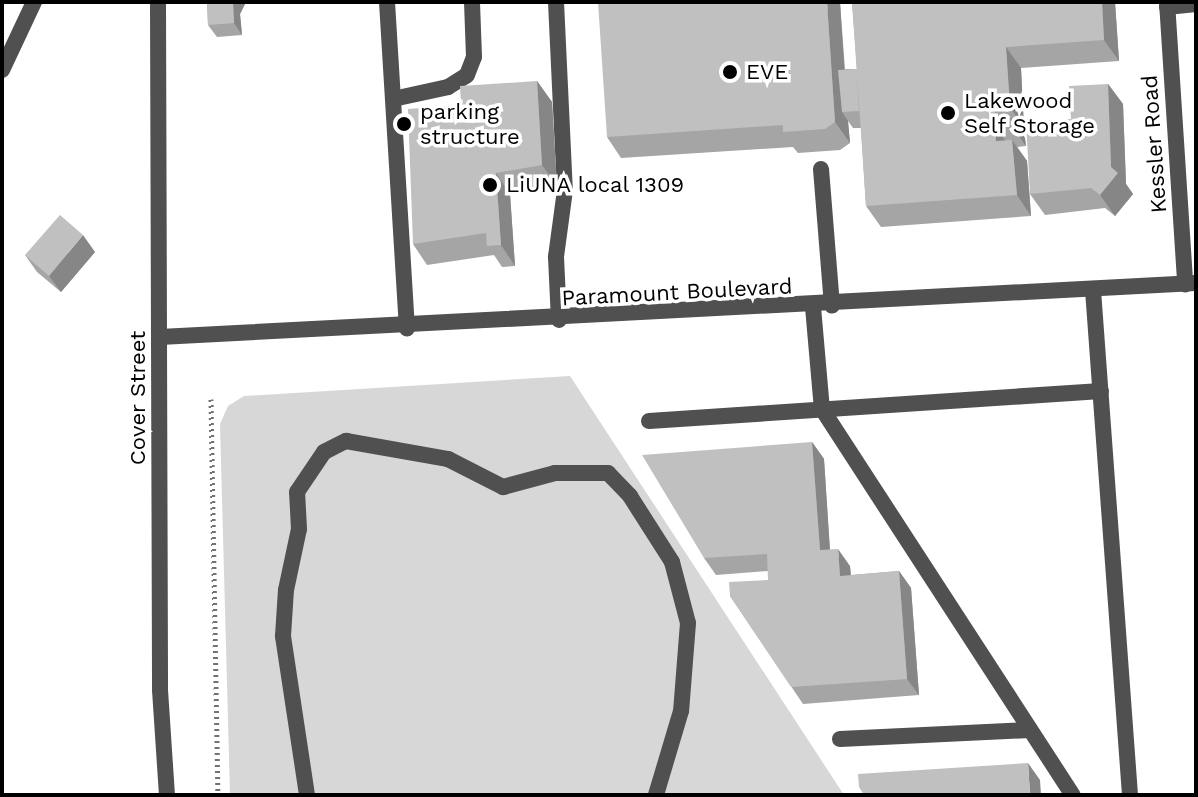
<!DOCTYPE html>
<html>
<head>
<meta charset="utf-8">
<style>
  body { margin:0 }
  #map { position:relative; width:1198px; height:797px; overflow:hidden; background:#fff; font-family:"Work Sans",sans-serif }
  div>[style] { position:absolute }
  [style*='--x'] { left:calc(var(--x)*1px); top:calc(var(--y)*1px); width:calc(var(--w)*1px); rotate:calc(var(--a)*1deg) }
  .green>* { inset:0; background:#d7d7d7 }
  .path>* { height:5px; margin-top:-2.5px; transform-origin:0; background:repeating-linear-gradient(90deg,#727272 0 2px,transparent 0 6px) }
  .service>* { height:16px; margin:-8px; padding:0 8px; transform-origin:8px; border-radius:8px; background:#505050 }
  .minor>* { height:16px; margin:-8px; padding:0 8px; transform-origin:8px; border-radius:8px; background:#505050 }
  .tertiary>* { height:16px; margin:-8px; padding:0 8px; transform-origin:8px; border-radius:8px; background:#505050 }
  .wall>* { inset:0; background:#a5a5a5 }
  .shaded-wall>* { inset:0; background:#868686 }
  .building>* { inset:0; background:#c0c0c0 }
  .dots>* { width:22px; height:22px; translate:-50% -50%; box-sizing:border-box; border:4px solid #fff; border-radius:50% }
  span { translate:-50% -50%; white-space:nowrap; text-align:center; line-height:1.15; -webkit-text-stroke:7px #fff; paint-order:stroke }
  .poi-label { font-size:22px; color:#000 }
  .left { translate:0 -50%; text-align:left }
  .street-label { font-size:22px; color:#000 }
  .frame { position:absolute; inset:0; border:4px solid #000; pointer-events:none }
</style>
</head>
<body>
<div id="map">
  <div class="green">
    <i style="clip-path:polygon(570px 376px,844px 795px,230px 795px,220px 424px,228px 406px,244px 396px)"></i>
  </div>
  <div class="path">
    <i style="--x:211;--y:399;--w:396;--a:89"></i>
  </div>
  <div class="service">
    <i style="--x:387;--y:2;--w:327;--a:86.5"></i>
    <i style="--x:556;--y:2;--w:188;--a:87.3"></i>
    <i style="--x:565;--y:190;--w:68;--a:97.7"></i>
    <i style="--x:556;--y:257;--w:63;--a:87.3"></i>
    <i style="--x:1167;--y:7;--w:29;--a:-6"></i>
    <i style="--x:2;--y:70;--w:75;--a:-64.8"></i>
    <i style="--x:393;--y:99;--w:56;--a:-12.3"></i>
    <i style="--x:448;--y:87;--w:22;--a:-32"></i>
    <i style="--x:467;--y:75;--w:19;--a:-69"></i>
    <i style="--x:474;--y:57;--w:55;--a:-92.1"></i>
    <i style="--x:821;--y:169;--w:137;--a:85.4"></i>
    <i style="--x:1093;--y:290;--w:506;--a:85.81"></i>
    <i style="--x:813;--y:307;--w:102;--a:85"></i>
    <i style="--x:822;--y:409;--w:460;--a:57"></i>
    <i style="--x:649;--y:421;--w:453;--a:-3.8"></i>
    <i style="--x:840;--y:739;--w:190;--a:-2.7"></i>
    <i style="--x:307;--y:795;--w:161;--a:-98.6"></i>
    <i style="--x:283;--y:636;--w:46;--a:-86.3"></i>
    <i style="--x:286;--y:590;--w:62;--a:-78"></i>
    <i style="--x:299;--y:529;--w:37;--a:-93"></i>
    <i style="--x:297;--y:492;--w:48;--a:-56"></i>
    <i style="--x:324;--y:452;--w:25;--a:-27"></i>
    <i style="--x:346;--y:441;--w:104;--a:10"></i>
    <i style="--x:448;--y:459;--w:62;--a:27"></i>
    <i style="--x:503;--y:487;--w:54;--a:-15.1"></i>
    <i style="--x:555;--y:473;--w:53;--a:0"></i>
    <i style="--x:608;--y:473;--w:32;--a:46"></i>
    <i style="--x:630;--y:496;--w:78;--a:57.5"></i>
    <i style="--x:672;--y:562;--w:63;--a:75.3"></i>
    <i style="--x:688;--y:623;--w:88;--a:94.5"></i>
    <i style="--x:681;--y:711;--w:88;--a:106.6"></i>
  </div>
  <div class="minor">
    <i style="--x:1167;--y:2;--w:283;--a:86.3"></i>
  </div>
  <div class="tertiary">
    <i style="--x:158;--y:2;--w:688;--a:89.83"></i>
    <i style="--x:160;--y:690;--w:105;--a:86.2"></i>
    <i style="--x:160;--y:337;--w:1037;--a:-2.98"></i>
  </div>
  <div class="wall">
    <i style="clip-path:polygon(207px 2px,246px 2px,240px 14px,242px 35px,217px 37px,208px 25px)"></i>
    <i style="clip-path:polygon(840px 2px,845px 69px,857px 69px,852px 2px,1115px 2px,1119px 61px,1021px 68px,1024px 128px,1019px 128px,1025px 138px,1026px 146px,1017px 147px,1027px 161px,1031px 216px,881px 227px,866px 206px,861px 128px,853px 128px,848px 121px,850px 143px,840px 150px,798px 153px,793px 147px,621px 158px,607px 137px)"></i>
    <i style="clip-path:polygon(537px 81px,552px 102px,557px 186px,510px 194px,515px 266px,502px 267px,494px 255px,427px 265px,413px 244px,461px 105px)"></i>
    <i style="clip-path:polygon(1108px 84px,1123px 104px,1126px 184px,1133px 194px,1115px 216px,1105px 208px,1045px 215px,1030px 194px,1071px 119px)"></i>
    <i style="clip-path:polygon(95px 252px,61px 292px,37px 272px,25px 255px)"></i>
    <i style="clip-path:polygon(812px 442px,824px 459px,830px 550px,850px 566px,851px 575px,899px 571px,911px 588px,919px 695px,803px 704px,730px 596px,768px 580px,768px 571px,716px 575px,704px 558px)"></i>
  </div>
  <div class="shaded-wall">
    <i style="clip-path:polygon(233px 2px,246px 2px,240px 14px,242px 35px,234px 23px)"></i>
    <i style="clip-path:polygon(827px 2px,840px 2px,847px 111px,842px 112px,848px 121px,850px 143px,835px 122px)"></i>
    <i style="clip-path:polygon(1102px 2px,1115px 2px,1119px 61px,1104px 40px)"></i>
    <i style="clip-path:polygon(1006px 47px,1021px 68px,1024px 128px,1010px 107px)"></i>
    <i style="clip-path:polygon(537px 81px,552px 102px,557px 186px,542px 165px)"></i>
    <i style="clip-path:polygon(1108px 84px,1123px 104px,1126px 184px,1133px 194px,1115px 216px,1100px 195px,1111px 167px)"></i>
    <i style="clip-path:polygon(1010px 117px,1025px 138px,1026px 146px,1011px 125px)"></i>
    <i style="clip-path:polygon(995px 127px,1010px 147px,996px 141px)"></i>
    <i style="clip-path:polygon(1012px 140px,1027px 161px,1031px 216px,1017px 195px)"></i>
    <i style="clip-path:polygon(496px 173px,510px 194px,515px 266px,501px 245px)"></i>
    <i style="clip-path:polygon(83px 235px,95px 252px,61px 292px,49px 276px)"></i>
    <i style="clip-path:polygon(812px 442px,824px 459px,831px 567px,820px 550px)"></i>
    <i style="clip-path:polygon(838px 549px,850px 566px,852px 592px,840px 576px)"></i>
    <i style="clip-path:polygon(899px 571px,911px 588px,919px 695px,907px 679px)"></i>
    <i style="clip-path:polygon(1028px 763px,1040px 780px,1041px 795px,1030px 795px)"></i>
  </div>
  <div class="building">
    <i style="clip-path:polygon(207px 2px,233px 2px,234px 23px,208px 25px)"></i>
    <i style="clip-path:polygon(598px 2px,827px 2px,835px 122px,825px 129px,783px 132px,783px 125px,607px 137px)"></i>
    <i style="clip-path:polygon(852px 2px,1102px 2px,1104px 40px,1006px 47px,1010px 107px,994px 108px,995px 118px,1010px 117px,1011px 125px,995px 127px,996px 141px,1012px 140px,1017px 195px,866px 206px)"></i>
    <i style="clip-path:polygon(857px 69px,859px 111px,842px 112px,838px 70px)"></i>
    <i style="clip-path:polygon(537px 81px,542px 165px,496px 173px,501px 245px,487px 246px,486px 233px,413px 244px,408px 109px,461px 105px,460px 86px)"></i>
    <i style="clip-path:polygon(1108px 84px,1111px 167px,1118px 173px,1100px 195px,1091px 188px,1030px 194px,1026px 122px,1071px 119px,1069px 86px)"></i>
    <i style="clip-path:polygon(60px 215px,83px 235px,49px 276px,25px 255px)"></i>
    <i style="clip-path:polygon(812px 442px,820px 550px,838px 549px,840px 576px,899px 571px,907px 679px,791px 687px,730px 596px,729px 582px,768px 580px,767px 554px,704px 558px,642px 455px)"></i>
    <i style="clip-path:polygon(1028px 763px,1030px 795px,864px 795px,859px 787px,858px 774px)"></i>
  </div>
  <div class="dots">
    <i style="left:730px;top:72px;background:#000"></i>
    <i style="left:948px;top:113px;background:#000"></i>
    <i style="left:404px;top:124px;background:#000"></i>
    <i style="left:490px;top:185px;background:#000"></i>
  </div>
  <div class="poi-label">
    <span class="left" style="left:746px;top:72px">EVE</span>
    <span class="left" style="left:964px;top:113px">Lakewood<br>Self Storage</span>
    <span class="left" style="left:420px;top:124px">parking<br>structure</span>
    <span class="left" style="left:506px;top:185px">LiUNA local 1309</span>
  </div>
  <div class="street-label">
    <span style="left:1154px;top:144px;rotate:-94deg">Kessler Road</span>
    <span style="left:677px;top:292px;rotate:-3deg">Paramount Boulevard</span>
    <span style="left:138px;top:398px;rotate:-90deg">Cover Street</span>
  </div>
  <div class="frame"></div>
</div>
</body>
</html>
